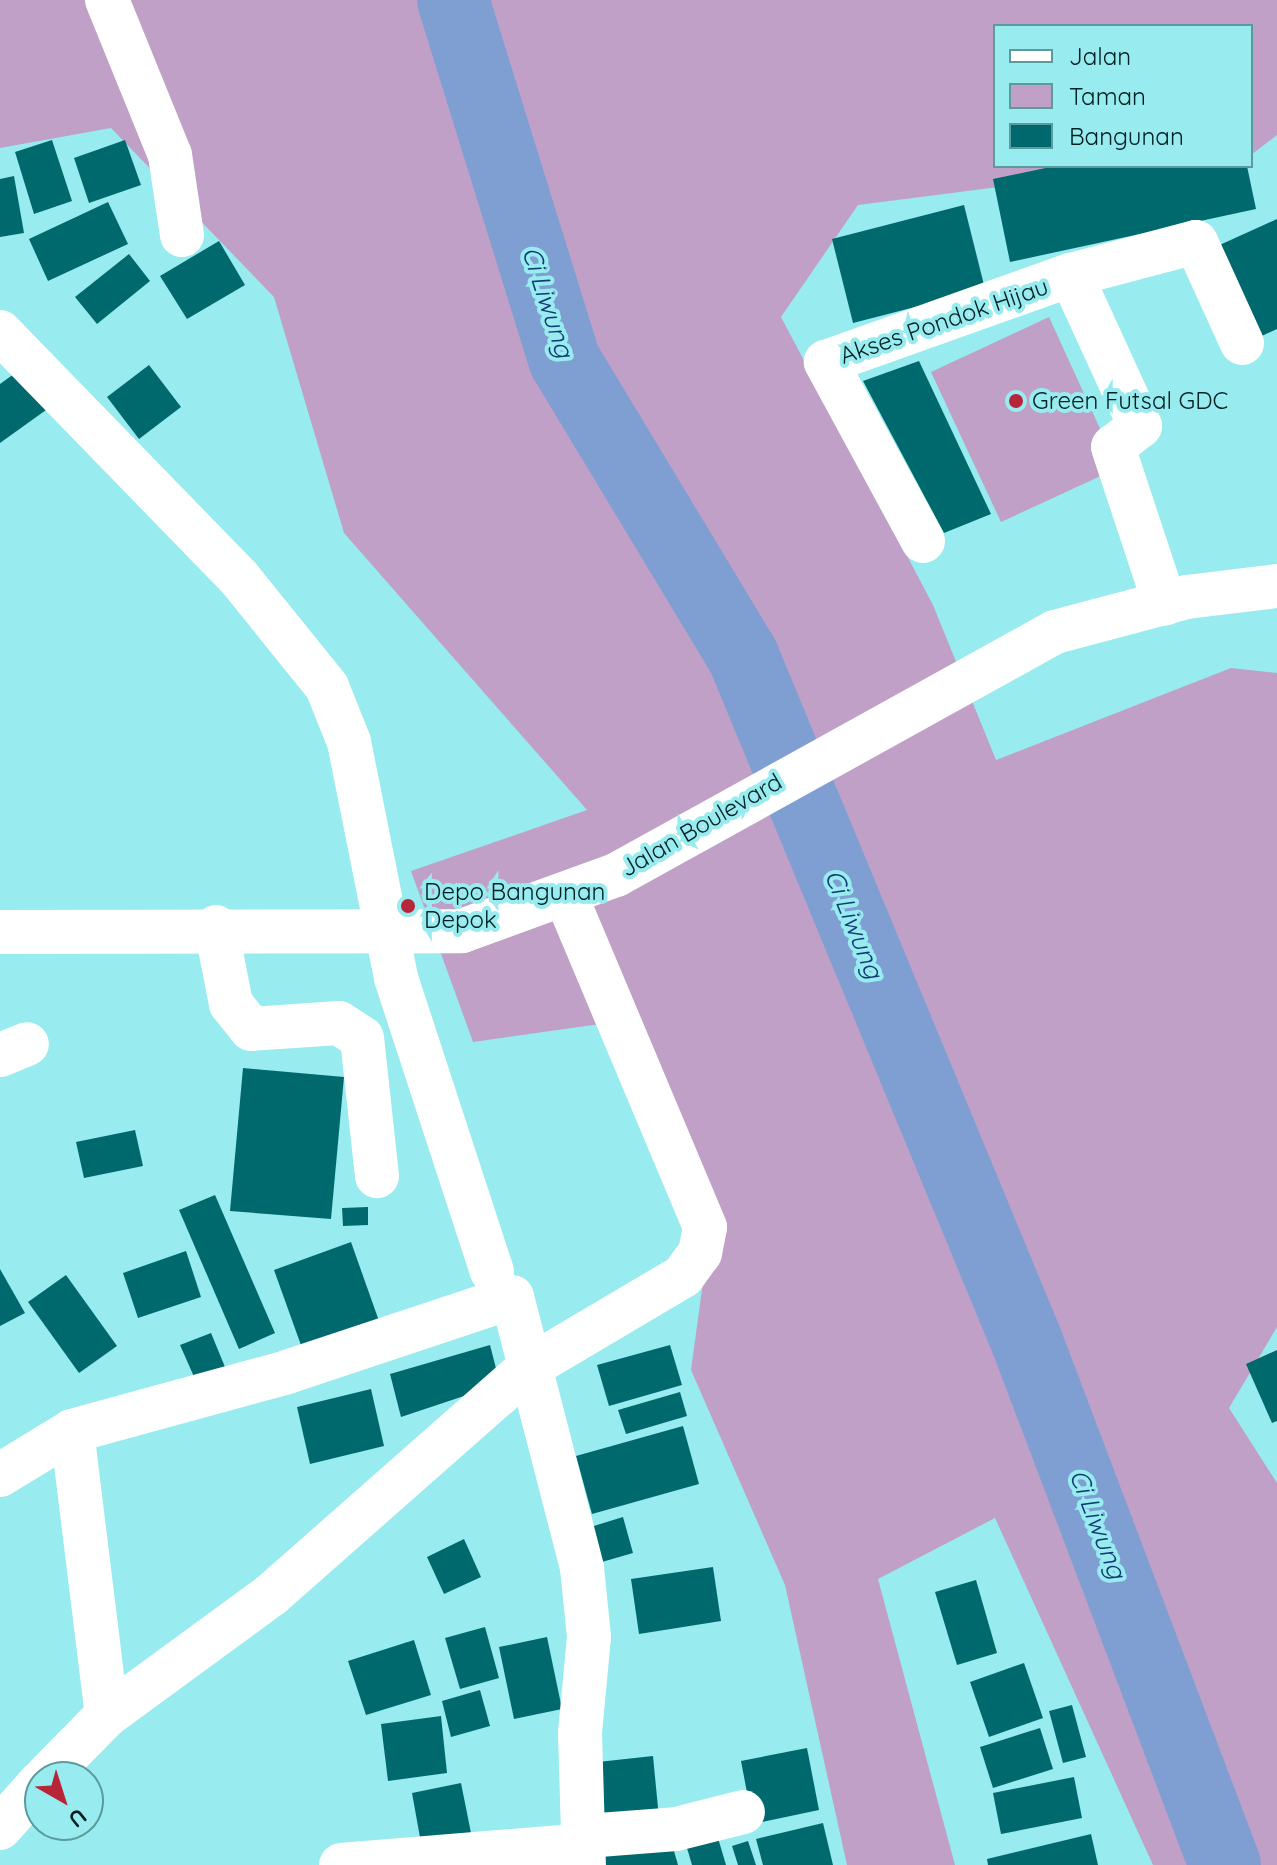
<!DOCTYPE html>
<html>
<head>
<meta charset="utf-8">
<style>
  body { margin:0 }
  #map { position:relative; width:1277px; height:1865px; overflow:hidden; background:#98ebef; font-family:Quicksand,sans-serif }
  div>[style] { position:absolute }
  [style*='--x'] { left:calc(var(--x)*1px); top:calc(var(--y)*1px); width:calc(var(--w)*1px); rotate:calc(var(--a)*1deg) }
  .green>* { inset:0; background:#c0a0c7 }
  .river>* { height:72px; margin:-36px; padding:0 36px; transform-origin:36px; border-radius:36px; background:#7f9fd2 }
  .building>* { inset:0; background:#00696d }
  .minor>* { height:44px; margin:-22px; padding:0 22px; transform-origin:22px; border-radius:22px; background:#fff }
  .major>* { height:44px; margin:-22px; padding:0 22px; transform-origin:22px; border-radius:22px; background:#fff }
  .dots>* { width:22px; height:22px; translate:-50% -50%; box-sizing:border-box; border:4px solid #98ebef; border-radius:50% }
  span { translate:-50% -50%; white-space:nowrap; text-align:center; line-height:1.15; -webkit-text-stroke:8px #98ebef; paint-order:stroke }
  .street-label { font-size:24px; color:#002123 }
  .poi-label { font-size:24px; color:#002123 }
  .left { translate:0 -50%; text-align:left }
  .water-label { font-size:26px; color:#133876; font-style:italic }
  .legend { position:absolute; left:993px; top:24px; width:260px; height:144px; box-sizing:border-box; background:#98ebef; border:2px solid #5b9a9d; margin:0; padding:10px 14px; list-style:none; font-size:24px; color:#002123 }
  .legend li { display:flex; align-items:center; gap:16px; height:40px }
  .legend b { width:40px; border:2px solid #5b9a9d }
  .north { position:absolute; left:24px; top:1761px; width:80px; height:80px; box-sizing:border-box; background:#98ebef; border:2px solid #5b9a9d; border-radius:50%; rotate:141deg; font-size:22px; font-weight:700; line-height:32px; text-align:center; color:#002123 }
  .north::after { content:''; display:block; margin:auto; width:28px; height:36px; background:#b72539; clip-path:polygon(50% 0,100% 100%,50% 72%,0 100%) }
</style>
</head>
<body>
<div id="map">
  <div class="green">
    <i style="clip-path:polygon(0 0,1277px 0,1277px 135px,1251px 155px,1251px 26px,995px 26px,995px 166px,1162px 166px,858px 205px,781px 317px,933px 605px,996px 760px,1231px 668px,1277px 673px,1277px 1327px,1229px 1408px,1277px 1483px,1277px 1865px,1153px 1865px,995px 1518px,878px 1579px,955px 1865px,847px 1865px,785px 1585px,691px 1370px,713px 1209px,614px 1022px,473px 1042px,411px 871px,587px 810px,344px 533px,274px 297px,111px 128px,0 148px)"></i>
    <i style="clip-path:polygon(1049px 317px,1118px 468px,1001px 522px,931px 372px)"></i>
  </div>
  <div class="river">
    <i style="--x:453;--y:0;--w:378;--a:72.8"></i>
    <i style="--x:565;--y:361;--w:345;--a:58.9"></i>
    <i style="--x:743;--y:656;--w:742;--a:67.51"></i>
    <i style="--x:1027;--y:1342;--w:559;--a:69.26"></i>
  </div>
  <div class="building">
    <i style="clip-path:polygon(52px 140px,72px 201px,34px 214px,15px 152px)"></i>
    <i style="clip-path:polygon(125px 140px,141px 185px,89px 203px,74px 158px)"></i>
    <i style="clip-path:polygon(1055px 166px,1247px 166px,1256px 209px,1010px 262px,993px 179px)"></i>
    <i style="clip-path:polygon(14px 176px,24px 233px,0 237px,0 179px)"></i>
    <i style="clip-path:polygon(108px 202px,128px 244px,48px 281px,29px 239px)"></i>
    <i style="clip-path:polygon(964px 205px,985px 289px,853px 323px,832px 239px)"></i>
    <i style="clip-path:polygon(1277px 219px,1277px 329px,1253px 340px,1213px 248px)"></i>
    <i style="clip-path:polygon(219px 241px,245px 285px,187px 319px,160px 276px)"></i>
    <i style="clip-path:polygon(129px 254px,150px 281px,97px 324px,75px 297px)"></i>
    <i style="clip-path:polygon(919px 361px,991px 514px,944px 533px,863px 381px)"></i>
    <i style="clip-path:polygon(149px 365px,181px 407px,139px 439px,107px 397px)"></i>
    <i style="clip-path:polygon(25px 366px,53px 405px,0 443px,0 384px)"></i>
    <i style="clip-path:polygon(243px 1068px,344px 1077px,331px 1219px,230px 1211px)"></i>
    <i style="clip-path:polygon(135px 1130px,143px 1166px,84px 1178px,76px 1142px)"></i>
    <i style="clip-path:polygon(215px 1195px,275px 1333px,239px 1349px,179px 1210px)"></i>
    <i style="clip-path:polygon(368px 1207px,368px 1225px,343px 1226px,342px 1208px)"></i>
    <i style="clip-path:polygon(351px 1242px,379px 1321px,302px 1348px,274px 1270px)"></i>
    <i style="clip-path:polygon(186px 1251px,201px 1297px,138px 1318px,123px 1273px)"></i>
    <i style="clip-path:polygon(0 1269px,25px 1313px,0 1326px)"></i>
    <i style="clip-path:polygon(66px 1275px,117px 1346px,79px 1373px,28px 1302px)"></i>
    <i style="clip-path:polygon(211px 1333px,225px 1367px,195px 1379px,180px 1345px)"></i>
    <i style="clip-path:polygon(490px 1345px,500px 1384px,401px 1417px,390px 1374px)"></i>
    <i style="clip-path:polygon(670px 1345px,682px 1385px,609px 1406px,597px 1365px)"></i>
    <i style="clip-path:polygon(1277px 1350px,1277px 1421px,1272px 1423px,1246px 1364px)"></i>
    <i style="clip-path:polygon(371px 1389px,384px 1446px,310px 1464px,297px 1407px)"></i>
    <i style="clip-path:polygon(680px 1392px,687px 1416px,626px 1434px,618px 1410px)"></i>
    <i style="clip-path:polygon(683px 1426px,699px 1484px,592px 1514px,576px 1456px)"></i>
    <i style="clip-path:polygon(623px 1517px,633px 1553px,595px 1564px,584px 1529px)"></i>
    <i style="clip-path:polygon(464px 1539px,481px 1577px,444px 1594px,427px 1557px)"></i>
    <i style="clip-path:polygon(713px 1567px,721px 1621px,639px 1634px,631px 1579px)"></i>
    <i style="clip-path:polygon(976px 1580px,997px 1653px,957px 1665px,935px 1592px)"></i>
    <i style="clip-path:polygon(485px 1627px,499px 1678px,460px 1689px,445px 1638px)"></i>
    <i style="clip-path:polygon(547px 1637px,562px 1709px,514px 1719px,499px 1647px)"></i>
    <i style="clip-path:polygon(414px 1640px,431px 1695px,366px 1715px,348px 1661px)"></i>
    <i style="clip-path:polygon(1024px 1663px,1043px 1718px,989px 1737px,970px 1682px)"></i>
    <i style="clip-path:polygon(480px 1690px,490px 1726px,451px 1737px,442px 1701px)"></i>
    <i style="clip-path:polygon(1072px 1705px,1086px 1757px,1063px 1763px,1049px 1711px)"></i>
    <i style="clip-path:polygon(441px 1716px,447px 1773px,388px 1781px,381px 1724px)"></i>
    <i style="clip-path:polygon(1040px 1728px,1053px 1769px,993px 1788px,980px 1747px)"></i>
    <i style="clip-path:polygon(807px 1748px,819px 1810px,753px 1824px,741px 1761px)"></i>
    <i style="clip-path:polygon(653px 1756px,659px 1818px,603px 1824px,598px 1762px)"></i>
    <i style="clip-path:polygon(1074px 1777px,1082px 1818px,1001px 1834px,993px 1793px)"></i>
    <i style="clip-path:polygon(461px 1783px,471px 1833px,421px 1843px,412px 1793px)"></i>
    <i style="clip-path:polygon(823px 1823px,833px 1865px,763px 1865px,756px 1839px)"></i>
    <i style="clip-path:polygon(668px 1830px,678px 1865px,598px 1865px,594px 1851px)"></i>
    <i style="clip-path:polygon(1091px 1834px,1098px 1865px,988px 1865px,987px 1859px)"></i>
    <i style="clip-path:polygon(718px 1838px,726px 1865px,692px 1865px,687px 1848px)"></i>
    <i style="clip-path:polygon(748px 1841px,756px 1865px,738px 1865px,732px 1846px)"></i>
  </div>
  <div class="minor">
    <i style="--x:107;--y:0;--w:167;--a:67.9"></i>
    <i style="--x:170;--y:155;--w:81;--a:81.5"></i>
    <i style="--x:1071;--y:275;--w:129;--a:-14.8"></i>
    <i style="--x:1196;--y:242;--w:111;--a:65.5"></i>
    <i style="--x:0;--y:332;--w:344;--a:45.8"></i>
    <i style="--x:240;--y:579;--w:139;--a:51.1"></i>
    <i style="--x:327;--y:687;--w:59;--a:68.2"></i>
    <i style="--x:349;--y:742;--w:241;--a:78.7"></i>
    <i style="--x:396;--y:978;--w:309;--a:71.9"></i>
    <i style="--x:923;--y:541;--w:204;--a:-118.5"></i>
    <i style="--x:826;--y:362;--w:260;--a:-19.6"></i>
    <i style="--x:1071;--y:275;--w:166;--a:65.4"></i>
    <i style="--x:1140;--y:426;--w:34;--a:142"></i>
    <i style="--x:1113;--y:447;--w:165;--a:71.7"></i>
    <i style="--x:216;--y:927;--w:78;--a:79"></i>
    <i style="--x:231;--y:1004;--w:32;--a:51"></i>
    <i style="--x:251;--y:1029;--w:88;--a:-3.9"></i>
    <i style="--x:339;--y:1023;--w:27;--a:33"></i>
    <i style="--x:362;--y:1038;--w:139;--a:83.8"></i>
    <i style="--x:0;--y:1055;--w:29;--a:-22"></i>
    <i style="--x:72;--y:1431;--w:286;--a:83"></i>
    <i style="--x:0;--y:1475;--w:84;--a:-31.4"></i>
    <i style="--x:72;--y:1431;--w:223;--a:-15.3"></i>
    <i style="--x:287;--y:1372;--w:237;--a:-18.4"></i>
    <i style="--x:512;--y:1297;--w:280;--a:75.5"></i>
    <i style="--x:582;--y:1568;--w:69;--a:84.2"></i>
    <i style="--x:589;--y:1637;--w:96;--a:95.4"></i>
    <i style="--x:580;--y:1733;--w:132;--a:88.3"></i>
    <i style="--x:46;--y:1777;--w:87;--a:-45.5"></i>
    <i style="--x:107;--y:1715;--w:203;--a:-36.2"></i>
    <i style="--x:271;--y:1595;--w:346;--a:-41.4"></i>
    <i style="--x:531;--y:1366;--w:177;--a:-30.6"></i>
    <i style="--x:683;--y:1276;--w:29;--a:-54"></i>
    <i style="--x:700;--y:1253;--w:26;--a:-79"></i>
    <i style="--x:705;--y:1227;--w:356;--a:-112.8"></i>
    <i style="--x:0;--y:1828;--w:60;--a:-48.4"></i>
    <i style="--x:586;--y:1836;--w:90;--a:-4.4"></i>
    <i style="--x:676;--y:1829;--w:69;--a:-14.2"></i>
    <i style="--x:341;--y:1865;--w:246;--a:-4.7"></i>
  </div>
  <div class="major">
    <i style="--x:0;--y:932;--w:462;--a:-0.1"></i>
    <i style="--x:462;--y:931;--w:164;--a:-20"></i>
    <i style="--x:616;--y:875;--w:502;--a:-28.97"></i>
    <i style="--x:1055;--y:632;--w:137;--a:-14.9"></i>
    <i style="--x:1187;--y:597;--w:91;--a:-7"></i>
  </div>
  <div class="dots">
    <i style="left:1016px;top:401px;background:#b72539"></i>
    <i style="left:408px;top:906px;background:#b72539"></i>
  </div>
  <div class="street-label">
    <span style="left:944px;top:321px;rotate:-19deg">Akses Pondok Hijau</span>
    <span style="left:701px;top:825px;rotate:-30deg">Jalan Boulevard</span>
  </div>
  <div class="poi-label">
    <span class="left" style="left:1032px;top:401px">Green Futsal GDC</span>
    <span class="left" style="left:424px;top:906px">Depo Bangunan<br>Depok</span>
  </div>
  <div class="water-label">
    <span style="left:548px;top:302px;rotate:72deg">Ci Liwung</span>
    <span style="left:854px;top:924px;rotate:68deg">Ci Liwung</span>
    <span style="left:1098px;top:1524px;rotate:69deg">Ci Liwung</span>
  </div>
  <ul class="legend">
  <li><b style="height:10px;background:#fff"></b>Jalan</li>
  <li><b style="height:22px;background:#c0a0c7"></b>Taman</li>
  <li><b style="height:22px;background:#00696d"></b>Bangunan</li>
  </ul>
  <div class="north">U</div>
</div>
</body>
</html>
